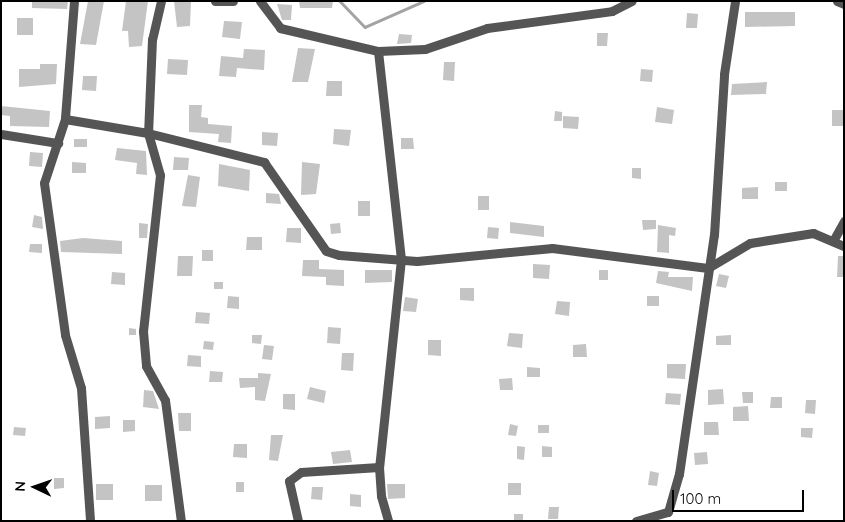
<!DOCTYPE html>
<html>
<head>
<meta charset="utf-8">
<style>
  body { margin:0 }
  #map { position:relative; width:845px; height:522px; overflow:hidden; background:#fff; font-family:Quicksand,sans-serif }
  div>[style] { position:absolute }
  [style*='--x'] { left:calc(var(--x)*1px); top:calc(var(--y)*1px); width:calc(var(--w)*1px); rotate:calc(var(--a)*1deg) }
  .stream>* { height:2.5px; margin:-1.25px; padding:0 1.25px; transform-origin:1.25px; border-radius:1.25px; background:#a3a3a3 }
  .building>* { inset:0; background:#c4c4c4 }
  .minor>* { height:9px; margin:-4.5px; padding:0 4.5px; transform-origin:4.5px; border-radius:4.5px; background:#555 }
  span { translate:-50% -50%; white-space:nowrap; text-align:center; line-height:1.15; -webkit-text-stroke:4px #fff; paint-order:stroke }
  .frame { position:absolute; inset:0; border:2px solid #000; pointer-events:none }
  .north { position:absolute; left:10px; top:462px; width:50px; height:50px; -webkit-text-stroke:4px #fff; paint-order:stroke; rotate:273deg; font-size:14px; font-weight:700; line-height:20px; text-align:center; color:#000 }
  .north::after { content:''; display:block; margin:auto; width:18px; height:22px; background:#000; clip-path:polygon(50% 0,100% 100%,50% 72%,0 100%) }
  .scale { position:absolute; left:672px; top:490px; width:132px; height:22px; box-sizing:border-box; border:2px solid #000; border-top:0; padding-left:6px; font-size:15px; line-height:18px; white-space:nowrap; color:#000; -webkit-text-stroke:4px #fff; paint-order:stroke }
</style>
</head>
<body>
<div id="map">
  <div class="stream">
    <i style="--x:340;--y:1;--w:36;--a:46"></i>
    <i style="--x:365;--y:27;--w:64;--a:-23.8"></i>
  </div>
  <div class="building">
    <i style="clip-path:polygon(32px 1px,68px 1px,67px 9px,32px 8px)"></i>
    <i style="clip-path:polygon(88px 1px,104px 1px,96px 45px,80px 44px)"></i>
    <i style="clip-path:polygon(126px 1px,148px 1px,142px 46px,129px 47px,128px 31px,122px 31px)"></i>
    <i style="clip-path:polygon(174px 1px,191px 1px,190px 26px,177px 27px)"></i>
    <i style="clip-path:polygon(299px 1px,333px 1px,332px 8px,300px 8px)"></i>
    <i style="clip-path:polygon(277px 4px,292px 5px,291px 20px,282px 20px)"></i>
    <i style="clip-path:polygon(745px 12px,795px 12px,795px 26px,745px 27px)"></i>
    <i style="clip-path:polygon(687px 13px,698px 14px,697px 28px,686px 28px)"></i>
    <i style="clip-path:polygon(17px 18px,33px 18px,33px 35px,17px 35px)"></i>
    <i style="clip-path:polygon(224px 21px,242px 22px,240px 39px,222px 37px)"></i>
    <i style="clip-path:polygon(597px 33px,608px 33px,607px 46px,597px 46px)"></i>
    <i style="clip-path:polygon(399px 34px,412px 35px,411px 43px,397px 44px)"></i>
    <i style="clip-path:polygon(298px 48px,315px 49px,308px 82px,292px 82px)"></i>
    <i style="clip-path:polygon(244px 49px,265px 50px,264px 70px,237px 68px,236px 77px,219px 76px,221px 56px,243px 58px)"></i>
    <i style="clip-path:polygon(168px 59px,188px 60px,187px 75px,167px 74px)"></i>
    <i style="clip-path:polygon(444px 62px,455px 62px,454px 81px,443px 80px)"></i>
    <i style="clip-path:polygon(40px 64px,57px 64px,56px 84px,19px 87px,19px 69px,40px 69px)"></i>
    <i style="clip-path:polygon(641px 69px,653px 70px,652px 82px,640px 81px)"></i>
    <i style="clip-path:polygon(83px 76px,97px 76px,96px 91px,82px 90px)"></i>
    <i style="clip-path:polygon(327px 81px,342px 81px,342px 96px,326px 96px)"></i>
    <i style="clip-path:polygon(767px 82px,766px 94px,731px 95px,732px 84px)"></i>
    <i style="clip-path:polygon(189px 105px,202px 105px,201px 117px,208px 118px,208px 124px,232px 126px,231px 143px,218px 142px,219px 134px,189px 132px)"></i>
    <i style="clip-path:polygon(1px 106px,50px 111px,49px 127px,10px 126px,10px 116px,1px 115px)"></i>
    <i style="clip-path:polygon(657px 107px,674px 110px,672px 124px,655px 122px)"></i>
    <i style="clip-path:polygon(832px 110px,844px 110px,844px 126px,832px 126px)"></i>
    <i style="clip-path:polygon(555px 111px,562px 112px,562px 121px,554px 121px)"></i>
    <i style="clip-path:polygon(563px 116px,579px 117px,578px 129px,563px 128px)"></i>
    <i style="clip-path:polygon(334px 129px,351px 130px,349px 146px,333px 144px)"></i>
    <i style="clip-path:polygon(262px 132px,278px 133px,277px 146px,262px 145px)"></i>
    <i style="clip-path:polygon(401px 138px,413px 138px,414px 149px,401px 149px)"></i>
    <i style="clip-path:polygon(74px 139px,87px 139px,87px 147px,74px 147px)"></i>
    <i style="clip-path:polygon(117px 148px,146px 151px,147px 175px,136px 174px,137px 163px,115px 160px)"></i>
    <i style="clip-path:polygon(30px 152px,43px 153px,42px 167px,29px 166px)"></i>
    <i style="clip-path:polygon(174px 157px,189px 158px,188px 170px,173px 170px)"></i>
    <i style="clip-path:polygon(72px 162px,86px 163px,86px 173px,72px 173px)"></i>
    <i style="clip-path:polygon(302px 162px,320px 164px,316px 194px,301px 195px)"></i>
    <i style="clip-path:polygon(219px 164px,250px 170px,249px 191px,218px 186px)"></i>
    <i style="clip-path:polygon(632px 168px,641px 168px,641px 179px,632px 178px)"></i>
    <i style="clip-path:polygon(188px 175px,200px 177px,196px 207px,182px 206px)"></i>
    <i style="clip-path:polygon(775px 182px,787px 182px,787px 191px,775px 191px)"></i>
    <i style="clip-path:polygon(758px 187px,758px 199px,742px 199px,742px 188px)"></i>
    <i style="clip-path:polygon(266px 193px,279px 194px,281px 204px,266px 203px)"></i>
    <i style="clip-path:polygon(478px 196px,489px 196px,489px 210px,478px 210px)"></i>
    <i style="clip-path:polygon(358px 201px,370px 201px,370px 216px,358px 216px)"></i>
    <i style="clip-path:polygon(34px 215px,42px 217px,43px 229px,32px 227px)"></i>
    <i style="clip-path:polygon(642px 220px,656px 220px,656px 229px,643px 230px)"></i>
    <i style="clip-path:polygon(510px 222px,544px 226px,544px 237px,510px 233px)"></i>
    <i style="clip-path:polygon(139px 223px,148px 224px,147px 238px,139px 238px)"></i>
    <i style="clip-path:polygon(340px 223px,341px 233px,331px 234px,330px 224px)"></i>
    <i style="clip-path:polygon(658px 225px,676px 228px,675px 236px,669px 235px,669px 253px,657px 252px)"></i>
    <i style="clip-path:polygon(488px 227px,499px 228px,498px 239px,487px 238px)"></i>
    <i style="clip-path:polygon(287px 228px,301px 228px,301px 243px,286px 242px)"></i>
    <i style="clip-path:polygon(247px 237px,262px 237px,262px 250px,246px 250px)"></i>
    <i style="clip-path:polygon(83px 238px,122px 241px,122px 254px,61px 252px,60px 241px)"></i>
    <i style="clip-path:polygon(30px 244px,42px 244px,42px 253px,29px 252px)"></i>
    <i style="clip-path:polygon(202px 250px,213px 250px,213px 261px,202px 261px)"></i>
    <i style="clip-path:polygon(178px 256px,193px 256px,192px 276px,177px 276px)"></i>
    <i style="clip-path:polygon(838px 256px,844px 256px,844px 277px,837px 277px)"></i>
    <i style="clip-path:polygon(303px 260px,319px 260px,319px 269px,344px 270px,344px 286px,326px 285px,326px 277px,302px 276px)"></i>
    <i style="clip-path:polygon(533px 264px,550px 265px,549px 279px,533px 278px)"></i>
    <i style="clip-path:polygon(365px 270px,392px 270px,392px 282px,365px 283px)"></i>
    <i style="clip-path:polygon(599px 270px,608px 270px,608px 280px,599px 280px)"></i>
    <i style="clip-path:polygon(658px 271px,669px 272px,668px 277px,693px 277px,692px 291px,656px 283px)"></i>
    <i style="clip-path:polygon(112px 272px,125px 273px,125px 285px,111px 284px)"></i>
    <i style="clip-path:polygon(719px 274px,729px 276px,726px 288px,716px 286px)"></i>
    <i style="clip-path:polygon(214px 282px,223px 282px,223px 289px,214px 289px)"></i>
    <i style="clip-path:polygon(460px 288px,474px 288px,474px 301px,460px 300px)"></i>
    <i style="clip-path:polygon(228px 296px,239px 297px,239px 309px,227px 308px)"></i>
    <i style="clip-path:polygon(647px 296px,659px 296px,659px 306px,647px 306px)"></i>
    <i style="clip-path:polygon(405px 297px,418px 299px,416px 312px,403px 311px)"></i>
    <i style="clip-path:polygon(557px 301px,570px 302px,569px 316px,555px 314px)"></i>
    <i style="clip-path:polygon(196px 312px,210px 313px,209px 324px,195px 323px)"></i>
    <i style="clip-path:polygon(328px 327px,341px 328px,340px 344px,327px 343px)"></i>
    <i style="clip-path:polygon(129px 328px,136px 329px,136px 335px,129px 335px)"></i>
    <i style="clip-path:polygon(509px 333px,523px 334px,522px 348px,507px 346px)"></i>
    <i style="clip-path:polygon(252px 335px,262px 335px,261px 344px,252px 343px)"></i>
    <i style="clip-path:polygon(731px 335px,731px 345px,716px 345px,716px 336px)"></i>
    <i style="clip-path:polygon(428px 340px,441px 340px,441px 356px,428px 355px)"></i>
    <i style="clip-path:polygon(204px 341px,214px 342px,213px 350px,203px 349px)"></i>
    <i style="clip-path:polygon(586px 344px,587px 357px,573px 357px,573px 345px)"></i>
    <i style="clip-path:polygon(264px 345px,274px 346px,272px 360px,262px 359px)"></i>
    <i style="clip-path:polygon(342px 353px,354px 353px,353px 371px,341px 370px)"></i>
    <i style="clip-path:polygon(188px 355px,201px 356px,201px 367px,187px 366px)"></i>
    <i style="clip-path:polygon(667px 364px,686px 364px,685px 379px,667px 378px)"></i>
    <i style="clip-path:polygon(527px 367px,540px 368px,540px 377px,527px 377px)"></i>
    <i style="clip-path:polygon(210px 371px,223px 372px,222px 382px,209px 382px)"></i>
    <i style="clip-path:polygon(258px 373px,271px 374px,265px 401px,255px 400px,255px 387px,240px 388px,239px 378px,258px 378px)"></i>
    <i style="clip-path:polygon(512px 378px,513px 390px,500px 390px,499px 379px)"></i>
    <i style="clip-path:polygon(310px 387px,326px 391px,324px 403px,307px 399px)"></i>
    <i style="clip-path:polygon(723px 389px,724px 404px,708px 405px,708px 390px)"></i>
    <i style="clip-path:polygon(144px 390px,153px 391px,159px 409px,143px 407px)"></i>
    <i style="clip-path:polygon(742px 392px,753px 392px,753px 403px,743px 403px)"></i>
    <i style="clip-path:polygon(666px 393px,681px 394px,680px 405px,665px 404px)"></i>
    <i style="clip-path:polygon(283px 394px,295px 394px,295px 410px,283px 409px)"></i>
    <i style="clip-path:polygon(771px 397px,782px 397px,782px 408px,770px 408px)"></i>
    <i style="clip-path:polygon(806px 400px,816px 400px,815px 414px,805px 413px)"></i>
    <i style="clip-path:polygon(748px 406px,749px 421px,733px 421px,733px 407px)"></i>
    <i style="clip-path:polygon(178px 413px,191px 413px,191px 431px,179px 431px)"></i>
    <i style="clip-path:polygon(110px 416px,110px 428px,95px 429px,95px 417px)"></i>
    <i style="clip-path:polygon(123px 420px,135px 420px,135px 431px,123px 432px)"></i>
    <i style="clip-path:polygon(704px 422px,718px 422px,719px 435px,704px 435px)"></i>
    <i style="clip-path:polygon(510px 424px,518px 426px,516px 436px,508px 435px)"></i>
    <i style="clip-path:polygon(538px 425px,549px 425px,549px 433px,538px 433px)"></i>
    <i style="clip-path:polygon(14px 427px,26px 428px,25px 436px,13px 435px)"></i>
    <i style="clip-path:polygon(801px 428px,813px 428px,812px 438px,801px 437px)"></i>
    <i style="clip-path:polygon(271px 435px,283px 435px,278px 461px,269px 460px)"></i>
    <i style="clip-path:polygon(234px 444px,247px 444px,247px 458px,233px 457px)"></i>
    <i style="clip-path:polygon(517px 446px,525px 447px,524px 460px,517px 459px)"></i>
    <i style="clip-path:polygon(542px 446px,552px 447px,552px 457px,542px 457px)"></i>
    <i style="clip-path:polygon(350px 450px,352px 462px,333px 464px,331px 452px)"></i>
    <i style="clip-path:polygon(707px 452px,708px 464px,695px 465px,694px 453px)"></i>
    <i style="clip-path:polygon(650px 471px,659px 473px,657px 486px,648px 485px)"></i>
    <i style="clip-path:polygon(54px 478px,64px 478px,64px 488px,54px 489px)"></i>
    <i style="clip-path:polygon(236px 482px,244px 482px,244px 492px,236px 492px)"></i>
    <i style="clip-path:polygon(508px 483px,521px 483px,521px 495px,508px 495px)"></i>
    <i style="clip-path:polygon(96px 484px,113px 484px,113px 500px,96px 500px)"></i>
    <i style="clip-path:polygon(387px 484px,405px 484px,405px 498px,388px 499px)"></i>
    <i style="clip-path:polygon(145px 485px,162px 485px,162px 501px,145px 501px)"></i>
    <i style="clip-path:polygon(312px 487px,323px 487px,322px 500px,311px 499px)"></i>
    <i style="clip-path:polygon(350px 494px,361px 495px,361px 507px,350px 506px)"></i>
    <i style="clip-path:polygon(549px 507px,559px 507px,558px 519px,548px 519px)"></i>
    <i style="clip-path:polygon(514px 514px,523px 514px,523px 521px,514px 521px)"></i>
  </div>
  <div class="minor">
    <i style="--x:74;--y:1;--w:118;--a:94.4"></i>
    <i style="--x:65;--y:119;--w:67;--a:108.2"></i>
    <i style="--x:44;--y:183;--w:153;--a:82.1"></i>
    <i style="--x:65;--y:335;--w:55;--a:73.2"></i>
    <i style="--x:81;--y:388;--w:133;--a:86.1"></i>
    <i style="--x:161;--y:1;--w:39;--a:103"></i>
    <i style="--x:152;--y:39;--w:94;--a:92.4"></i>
    <i style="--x:148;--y:133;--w:44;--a:74.1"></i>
    <i style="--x:160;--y:175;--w:157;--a:96.2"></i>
    <i style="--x:143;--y:331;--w:35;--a:85"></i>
    <i style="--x:146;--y:366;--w:39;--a:61"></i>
    <i style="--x:165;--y:400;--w:122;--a:82.5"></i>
    <i style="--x:215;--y:1;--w:18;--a:0"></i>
    <i style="--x:260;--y:1;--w:34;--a:53"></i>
    <i style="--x:280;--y:28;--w:101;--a:13.2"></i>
    <i style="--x:378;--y:51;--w:47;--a:-2.4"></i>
    <i style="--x:425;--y:49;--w:65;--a:-18.7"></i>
    <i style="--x:487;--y:28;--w:126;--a:-7.7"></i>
    <i style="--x:612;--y:11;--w:22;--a:-27"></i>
    <i style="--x:837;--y:1;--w:8;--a:23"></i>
    <i style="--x:378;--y:51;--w:209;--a:83.7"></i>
    <i style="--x:401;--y:259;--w:209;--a:96"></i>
    <i style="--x:379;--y:467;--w:29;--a:86"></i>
    <i style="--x:381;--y:496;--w:26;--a:74"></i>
    <i style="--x:65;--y:119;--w:84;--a:9.6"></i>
    <i style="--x:148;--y:133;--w:120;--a:14"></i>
    <i style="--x:264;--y:162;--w:108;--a:55.1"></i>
    <i style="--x:326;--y:251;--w:14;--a:17"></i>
    <i style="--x:339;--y:255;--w:78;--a:4.4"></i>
    <i style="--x:417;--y:261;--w:136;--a:-5.5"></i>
    <i style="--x:552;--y:248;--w:157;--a:7.3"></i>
    <i style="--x:708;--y:268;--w:49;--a:-30.8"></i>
    <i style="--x:750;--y:243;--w:64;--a:-9"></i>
    <i style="--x:813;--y:233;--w:34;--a:23"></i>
    <i style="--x:1;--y:134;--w:58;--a:9"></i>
    <i style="--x:833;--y:241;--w:23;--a:-61"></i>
    <i style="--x:298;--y:521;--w:41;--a:-102.7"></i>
    <i style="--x:289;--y:481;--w:15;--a:-37"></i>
    <i style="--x:301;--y:472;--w:78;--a:-3.7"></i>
    <i style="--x:636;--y:521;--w:33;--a:-16"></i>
    <i style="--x:668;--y:512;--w:40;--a:-74"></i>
    <i style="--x:679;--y:474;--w:242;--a:-81.7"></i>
    <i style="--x:714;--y:235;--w:161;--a:-86.4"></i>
    <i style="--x:724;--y:74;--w:74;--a:-81.4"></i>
  </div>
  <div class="frame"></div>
  <div class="north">N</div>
  <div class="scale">100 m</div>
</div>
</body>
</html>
